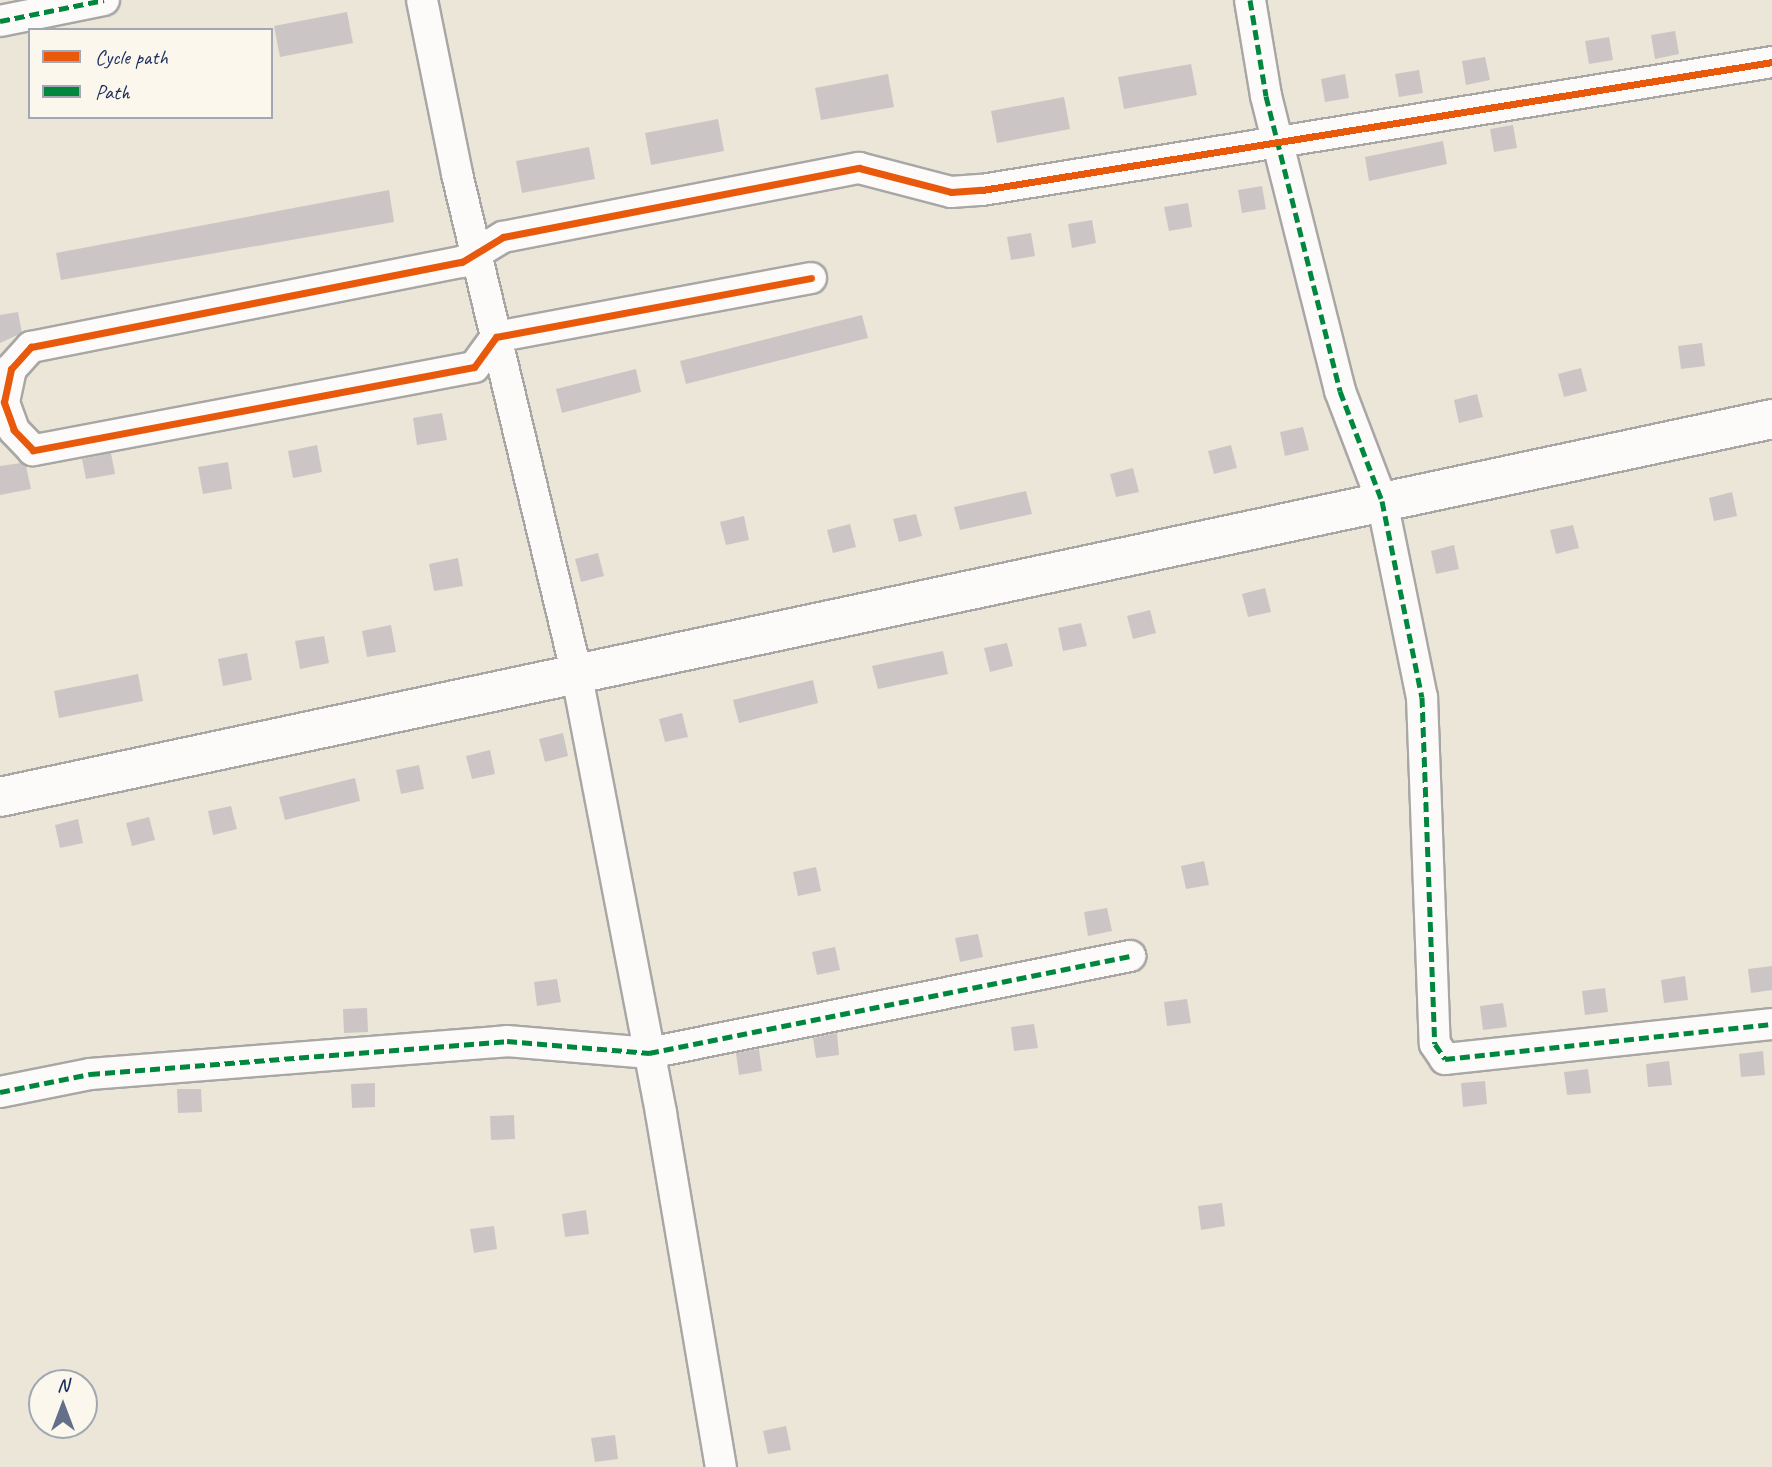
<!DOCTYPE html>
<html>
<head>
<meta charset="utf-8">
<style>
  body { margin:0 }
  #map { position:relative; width:1772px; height:1467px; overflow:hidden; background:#ebe6d8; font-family:Caveat,sans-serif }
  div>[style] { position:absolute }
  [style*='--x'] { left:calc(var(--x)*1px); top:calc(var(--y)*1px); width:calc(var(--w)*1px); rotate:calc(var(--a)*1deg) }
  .building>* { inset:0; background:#ccc5c6 }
  .roads { filter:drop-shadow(2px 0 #a8a7a5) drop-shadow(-2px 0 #a8a7a5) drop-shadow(0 2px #a8a7a5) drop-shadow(0 -2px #a8a7a5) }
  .minor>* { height:30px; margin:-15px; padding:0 15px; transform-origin:15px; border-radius:15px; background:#fcfbf9 }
  .secondary>* { height:38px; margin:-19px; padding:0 19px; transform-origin:19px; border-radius:19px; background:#fcfbf9 }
  .quiet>* { height:5px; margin-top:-2.5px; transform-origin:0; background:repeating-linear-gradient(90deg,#00873e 0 10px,transparent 0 15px) }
  .cycleway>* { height:7px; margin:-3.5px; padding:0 3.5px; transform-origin:3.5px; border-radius:3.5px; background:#e8590c }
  span { translate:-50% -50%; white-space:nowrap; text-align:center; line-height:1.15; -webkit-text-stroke:5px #fbf7ec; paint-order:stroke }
  .legend { position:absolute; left:28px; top:28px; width:245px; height:91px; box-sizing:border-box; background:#fbf7ec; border:2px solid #a1a7b3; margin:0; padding:9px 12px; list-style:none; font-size:21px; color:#1b2f5e }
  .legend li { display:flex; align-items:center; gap:14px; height:35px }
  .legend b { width:35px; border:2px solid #a1a7b3 }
  .north { position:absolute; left:28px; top:1369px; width:70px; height:70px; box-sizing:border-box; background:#fbf7ec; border:2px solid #a1a7b3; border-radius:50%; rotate:0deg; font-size:19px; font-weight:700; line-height:28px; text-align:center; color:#1b2f5e }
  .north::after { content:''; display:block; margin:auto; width:24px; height:32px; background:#646f89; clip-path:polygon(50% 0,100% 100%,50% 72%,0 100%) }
</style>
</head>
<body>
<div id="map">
  <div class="building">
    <i style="clip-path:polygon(347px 12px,353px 43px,280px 57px,274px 26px)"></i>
    <i style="clip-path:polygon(1675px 31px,1679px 54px,1655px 59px,1651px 35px)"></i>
    <i style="clip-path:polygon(1609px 37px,1613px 60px,1589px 64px,1585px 41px)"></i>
    <i style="clip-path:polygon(1485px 57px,1490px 80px,1466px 85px,1462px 61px)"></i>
    <i style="clip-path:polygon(1191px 64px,1197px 95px,1124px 109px,1118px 77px)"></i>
    <i style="clip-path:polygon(1419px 70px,1423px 93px,1399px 97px,1395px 74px)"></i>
    <i style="clip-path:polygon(888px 74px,894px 107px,821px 120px,815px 88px)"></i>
    <i style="clip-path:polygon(1345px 74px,1349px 98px,1325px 102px,1321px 79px)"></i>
    <i style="clip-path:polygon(1064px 97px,1070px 129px,997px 143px,991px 111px)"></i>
    <i style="clip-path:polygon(718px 119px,724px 151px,651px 165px,645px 133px)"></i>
    <i style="clip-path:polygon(1513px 125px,1517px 148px,1494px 152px,1490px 129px)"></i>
    <i style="clip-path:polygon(1443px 141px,1447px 164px,1369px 181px,1365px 157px)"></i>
    <i style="clip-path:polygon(589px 147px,595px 179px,522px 193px,516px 161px)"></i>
    <i style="clip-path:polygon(1262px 186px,1266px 209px,1242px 213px,1238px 190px)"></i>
    <i style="clip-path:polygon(389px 190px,394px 222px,61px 280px,56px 253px)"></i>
    <i style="clip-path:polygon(1188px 203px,1192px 227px,1169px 231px,1164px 207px)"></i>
    <i style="clip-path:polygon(1092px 220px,1096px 243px,1072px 248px,1068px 224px)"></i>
    <i style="clip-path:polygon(1031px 233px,1035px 256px,1011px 260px,1007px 237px)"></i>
    <i style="clip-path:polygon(18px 312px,22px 333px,0 343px,0 315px)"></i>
    <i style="clip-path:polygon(862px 315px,868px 338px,686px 384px,680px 361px)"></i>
    <i style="clip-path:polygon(1702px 343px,1705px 366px,1681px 369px,1678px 346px)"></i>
    <i style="clip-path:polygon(1581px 368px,1587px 391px,1564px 397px,1558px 374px)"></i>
    <i style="clip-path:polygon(636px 369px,641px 392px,562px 413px,556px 389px)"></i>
    <i style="clip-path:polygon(1477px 394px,1483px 417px,1459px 423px,1454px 400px)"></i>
    <i style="clip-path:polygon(442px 413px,447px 440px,417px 445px,413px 418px)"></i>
    <i style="clip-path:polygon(1303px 427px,1309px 450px,1285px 456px,1280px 432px)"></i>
    <i style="clip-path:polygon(317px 445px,322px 472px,293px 478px,288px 451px)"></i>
    <i style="clip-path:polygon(1231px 445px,1237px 468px,1214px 474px,1208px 451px)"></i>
    <i style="clip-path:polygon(111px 453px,115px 474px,86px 479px,82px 459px)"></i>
    <i style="clip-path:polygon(228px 462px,232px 489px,203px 494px,198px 467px)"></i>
    <i style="clip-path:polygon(21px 463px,26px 466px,31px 489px,0 495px,0 466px)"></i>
    <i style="clip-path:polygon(1133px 468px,1139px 492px,1116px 497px,1110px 474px)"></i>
    <i style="clip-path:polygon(1026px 491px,1032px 514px,960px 530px,954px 507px)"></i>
    <i style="clip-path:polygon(1732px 492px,1737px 516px,1714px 521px,1709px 498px)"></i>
    <i style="clip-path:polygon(916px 514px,922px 536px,899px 542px,893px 519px)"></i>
    <i style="clip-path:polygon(744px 516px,749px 540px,726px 545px,720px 522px)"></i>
    <i style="clip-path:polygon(850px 524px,856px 547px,833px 553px,827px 530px)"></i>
    <i style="clip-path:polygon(1573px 525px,1579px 548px,1556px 554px,1550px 530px)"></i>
    <i style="clip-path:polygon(1454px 545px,1459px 569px,1436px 574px,1431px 551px)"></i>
    <i style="clip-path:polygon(598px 553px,604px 576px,581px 582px,575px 559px)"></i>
    <i style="clip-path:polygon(458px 558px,463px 586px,434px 591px,429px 564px)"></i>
    <i style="clip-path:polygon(1265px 588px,1271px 612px,1248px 617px,1242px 594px)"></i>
    <i style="clip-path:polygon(1150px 610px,1156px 633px,1133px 639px,1127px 616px)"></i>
    <i style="clip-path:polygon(1081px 623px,1087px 646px,1063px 651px,1058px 628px)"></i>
    <i style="clip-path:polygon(391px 625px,396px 652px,367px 657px,362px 631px)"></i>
    <i style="clip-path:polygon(324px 636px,329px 663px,300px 669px,295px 641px)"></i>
    <i style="clip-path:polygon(1007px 643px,1013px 666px,990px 672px,984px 648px)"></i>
    <i style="clip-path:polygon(943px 651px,948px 674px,878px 689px,872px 666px)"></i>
    <i style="clip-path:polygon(247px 653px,252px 680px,223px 686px,218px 659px)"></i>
    <i style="clip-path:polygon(138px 674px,143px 701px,59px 718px,54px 691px)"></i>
    <i style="clip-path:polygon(813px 680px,818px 703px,739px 723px,733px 700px)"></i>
    <i style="clip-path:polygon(682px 713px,688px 737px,665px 742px,659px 719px)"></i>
    <i style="clip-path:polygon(563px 733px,568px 756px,545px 762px,539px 739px)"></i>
    <i style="clip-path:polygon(490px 750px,495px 774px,472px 779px,466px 756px)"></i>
    <i style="clip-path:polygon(419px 765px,424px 789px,401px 794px,396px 770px)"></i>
    <i style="clip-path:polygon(355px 778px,360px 801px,285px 820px,279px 797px)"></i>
    <i style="clip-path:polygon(231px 806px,237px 829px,213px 835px,208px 811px)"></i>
    <i style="clip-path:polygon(149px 817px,155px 840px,132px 846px,126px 823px)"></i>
    <i style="clip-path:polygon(78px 819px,83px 843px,60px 848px,55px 825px)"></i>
    <i style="clip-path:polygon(1204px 861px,1209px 885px,1186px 889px,1181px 866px)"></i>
    <i style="clip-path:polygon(816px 867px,821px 891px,798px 896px,793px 872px)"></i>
    <i style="clip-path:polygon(1107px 908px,1112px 931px,1088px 936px,1084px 912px)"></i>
    <i style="clip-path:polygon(978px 934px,983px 957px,960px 962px,955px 938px)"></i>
    <i style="clip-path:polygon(835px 947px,840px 970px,817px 975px,812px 952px)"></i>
    <i style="clip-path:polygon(1772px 966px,1772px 990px,1751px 993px,1748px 969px)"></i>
    <i style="clip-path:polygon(1685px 976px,1688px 1000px,1664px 1003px,1661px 980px)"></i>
    <i style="clip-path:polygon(557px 979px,561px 1002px,537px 1006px,534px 982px)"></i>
    <i style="clip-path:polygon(1605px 988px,1608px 1012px,1585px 1015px,1582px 991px)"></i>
    <i style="clip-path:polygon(1187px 999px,1191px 1023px,1167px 1026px,1164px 1002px)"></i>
    <i style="clip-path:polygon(1503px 1003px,1507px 1027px,1483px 1030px,1480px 1006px)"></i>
    <i style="clip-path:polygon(367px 1008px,368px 1032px,344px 1033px,343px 1009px)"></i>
    <i style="clip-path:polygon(1034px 1024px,1038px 1048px,1014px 1051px,1011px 1027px)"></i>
    <i style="clip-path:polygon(837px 1033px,839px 1055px,816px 1058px,813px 1038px)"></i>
    <i style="clip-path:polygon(759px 1049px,762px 1071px,739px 1075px,736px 1053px)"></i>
    <i style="clip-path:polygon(1763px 1051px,1765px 1075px,1741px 1077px,1739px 1054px)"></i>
    <i style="clip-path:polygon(1669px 1061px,1672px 1085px,1648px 1087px,1646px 1064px)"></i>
    <i style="clip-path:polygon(1588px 1069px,1591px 1093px,1567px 1095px,1564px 1072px)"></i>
    <i style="clip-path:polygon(1485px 1081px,1487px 1104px,1463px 1107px,1461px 1083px)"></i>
    <i style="clip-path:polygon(375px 1083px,375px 1107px,352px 1108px,351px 1084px)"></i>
    <i style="clip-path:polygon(177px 1089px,201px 1089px,202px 1112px,178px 1113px)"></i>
    <i style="clip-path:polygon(514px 1115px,515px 1139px,491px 1140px,490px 1116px)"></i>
    <i style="clip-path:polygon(1222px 1203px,1225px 1226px,1201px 1230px,1198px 1206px)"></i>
    <i style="clip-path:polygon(586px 1210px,589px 1234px,565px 1237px,562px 1214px)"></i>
    <i style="clip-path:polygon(494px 1226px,497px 1249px,474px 1253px,470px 1229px)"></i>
    <i style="clip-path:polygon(786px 1426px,791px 1450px,768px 1454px,763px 1431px)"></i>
    <i style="clip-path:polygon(615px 1435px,618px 1459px,595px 1462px,591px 1438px)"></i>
  </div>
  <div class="roads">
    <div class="minor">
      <i style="--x:422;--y:0;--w:177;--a:78.6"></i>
      <i style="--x:457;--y:174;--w:511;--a:76.53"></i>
      <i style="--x:576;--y:671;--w:450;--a:79.1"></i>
      <i style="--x:661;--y:1113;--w:359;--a:80.4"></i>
      <i style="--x:1250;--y:0;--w:97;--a:80.5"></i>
      <i style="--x:1266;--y:96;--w:304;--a:75.9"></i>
      <i style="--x:1340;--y:391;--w:118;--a:69.1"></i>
      <i style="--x:1382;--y:501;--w:200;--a:78.5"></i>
      <i style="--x:1422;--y:697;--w:347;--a:87.9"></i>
      <i style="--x:1435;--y:1044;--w:18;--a:56"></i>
      <i style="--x:1445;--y:1059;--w:329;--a:-6.1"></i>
      <i style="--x:0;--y:21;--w:106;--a:-11.4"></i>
      <i style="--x:811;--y:278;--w:320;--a:169.4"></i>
      <i style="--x:496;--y:337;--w:37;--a:126"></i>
      <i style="--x:474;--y:367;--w:449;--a:169.3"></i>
      <i style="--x:33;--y:450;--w:28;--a:-134"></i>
      <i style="--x:14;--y:430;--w:30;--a:-110"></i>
      <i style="--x:4;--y:402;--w:34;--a:-78"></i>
      <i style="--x:11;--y:369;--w:30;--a:-48"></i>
      <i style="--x:31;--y:347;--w:439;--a:-11.2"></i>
      <i style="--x:462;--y:262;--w:48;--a:-31.4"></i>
      <i style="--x:503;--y:237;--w:363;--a:-11"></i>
      <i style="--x:859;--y:168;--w:95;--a:14.6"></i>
      <i style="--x:951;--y:192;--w:31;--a:-4"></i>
      <i style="--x:982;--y:190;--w:800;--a:-9.2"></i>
      <i style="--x:0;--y:1092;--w:92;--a:-11.3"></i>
      <i style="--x:90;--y:1074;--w:418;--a:-4.5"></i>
      <i style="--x:507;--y:1041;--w:143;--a:4.8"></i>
      <i style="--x:649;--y:1053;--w:491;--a:-11.4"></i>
    </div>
    <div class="secondary">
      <i style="--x:0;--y:797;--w:1812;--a:-12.04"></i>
    </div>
  </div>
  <div class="quiet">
    <i style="--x:1250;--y:0;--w:97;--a:80.5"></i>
    <i style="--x:1266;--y:96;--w:304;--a:75.9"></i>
    <i style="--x:1340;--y:391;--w:118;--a:69.1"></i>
    <i style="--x:1382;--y:501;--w:200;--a:78.5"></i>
    <i style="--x:1422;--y:697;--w:347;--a:87.9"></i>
    <i style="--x:1435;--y:1044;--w:18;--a:56"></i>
    <i style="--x:1445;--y:1059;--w:329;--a:-6.1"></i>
    <i style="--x:0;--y:21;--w:106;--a:-11.4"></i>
    <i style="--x:0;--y:1092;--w:92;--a:-11.3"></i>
    <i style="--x:90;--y:1074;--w:418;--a:-4.5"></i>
    <i style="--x:507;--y:1041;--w:143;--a:4.8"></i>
    <i style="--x:649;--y:1053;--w:491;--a:-11.4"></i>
  </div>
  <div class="cycleway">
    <i style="--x:811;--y:278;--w:320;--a:169.4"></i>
    <i style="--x:496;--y:337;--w:37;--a:126"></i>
    <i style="--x:474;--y:367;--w:449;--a:169.3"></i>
    <i style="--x:33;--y:450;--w:28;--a:-134"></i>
    <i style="--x:14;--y:430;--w:30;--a:-110"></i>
    <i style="--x:4;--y:402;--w:34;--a:-78"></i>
    <i style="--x:11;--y:369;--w:30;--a:-48"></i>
    <i style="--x:31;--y:347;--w:439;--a:-11.2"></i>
    <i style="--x:462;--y:262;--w:48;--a:-31.4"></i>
    <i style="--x:503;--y:237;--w:363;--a:-11"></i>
    <i style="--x:859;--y:168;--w:95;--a:14.6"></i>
    <i style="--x:951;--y:192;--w:31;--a:-4"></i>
    <i style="--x:982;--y:190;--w:800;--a:-9.2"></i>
  </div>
  <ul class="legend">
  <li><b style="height:9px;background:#e8590c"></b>Cycle path</li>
  <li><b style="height:9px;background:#00873e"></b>Path</li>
  </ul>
  <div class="north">N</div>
</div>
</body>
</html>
